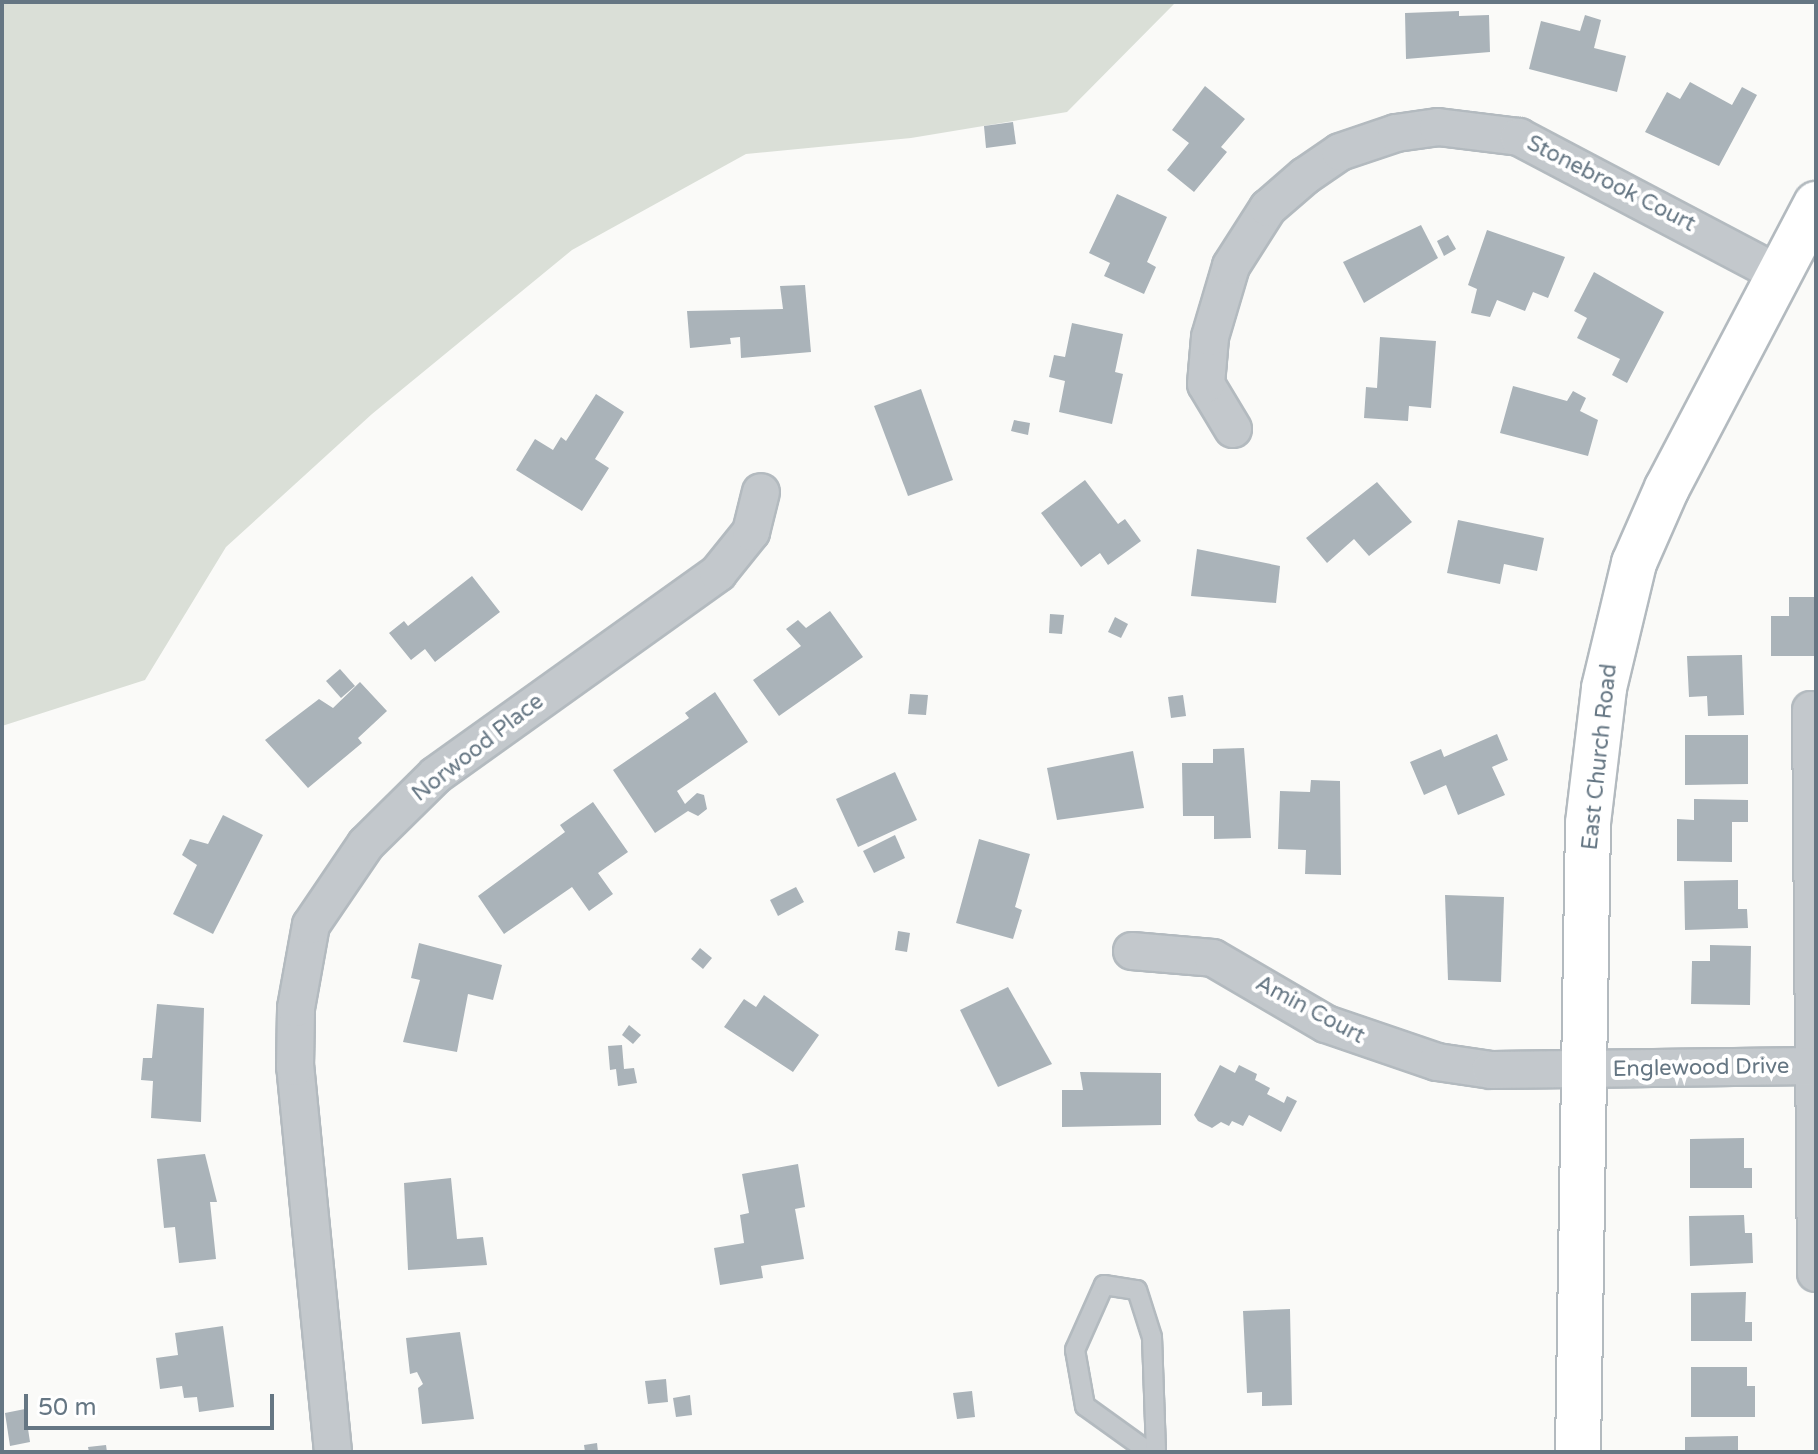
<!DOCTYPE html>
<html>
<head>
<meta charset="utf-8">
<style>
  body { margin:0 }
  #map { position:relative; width:1818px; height:1454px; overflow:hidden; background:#fafaf8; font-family:"Varela Round",sans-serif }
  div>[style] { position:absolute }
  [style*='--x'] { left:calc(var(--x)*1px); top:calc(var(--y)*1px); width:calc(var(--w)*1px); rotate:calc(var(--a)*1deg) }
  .green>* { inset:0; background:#dadfd7 }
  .building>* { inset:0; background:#aab3b9 }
  .roads { filter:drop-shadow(2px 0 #b3babf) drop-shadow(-2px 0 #b3babf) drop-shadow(0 2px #b3babf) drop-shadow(0 -2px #b3babf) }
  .lane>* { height:18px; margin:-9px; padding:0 9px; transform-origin:9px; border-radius:9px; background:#c3c8cc }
  .street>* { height:36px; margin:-18px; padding:0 18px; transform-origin:18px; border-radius:18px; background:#c3c8cc }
  .secondary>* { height:44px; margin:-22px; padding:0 22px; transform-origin:22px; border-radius:22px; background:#fff }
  span { translate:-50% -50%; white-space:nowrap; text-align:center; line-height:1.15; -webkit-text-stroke:8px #fff; paint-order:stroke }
  .street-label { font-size:22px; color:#657683 }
  .frame { position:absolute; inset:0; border:4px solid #657683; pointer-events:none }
  .scale { position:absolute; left:24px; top:1394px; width:250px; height:36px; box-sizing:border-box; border:4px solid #657683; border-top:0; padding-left:10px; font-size:24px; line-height:28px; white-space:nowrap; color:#657683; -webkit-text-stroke:6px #fff; paint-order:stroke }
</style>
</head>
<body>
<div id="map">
  <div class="green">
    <i style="clip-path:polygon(2px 2px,1176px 2px,1067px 112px,911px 138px,746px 154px,572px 250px,372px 414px,226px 547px,145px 680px,2px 726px)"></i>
  </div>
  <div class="building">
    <i style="clip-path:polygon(1459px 11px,1459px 16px,1489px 15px,1490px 52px,1406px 59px,1405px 13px)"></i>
    <i style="clip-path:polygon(1585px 15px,1601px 20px,1594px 48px,1626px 56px,1617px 92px,1529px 69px,1541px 21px,1580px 31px)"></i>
    <i style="clip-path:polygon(1690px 82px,1732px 105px,1742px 87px,1757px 95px,1719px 166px,1645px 132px,1667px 92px,1680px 99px)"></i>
    <i style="clip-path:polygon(1205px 86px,1245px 119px,1221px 147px,1227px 152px,1194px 192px,1167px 170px,1189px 143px,1172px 130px)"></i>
    <i style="clip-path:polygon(1013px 122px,1016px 144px,986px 148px,984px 126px)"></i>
    <i style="clip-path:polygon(1117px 194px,1167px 217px,1147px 262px,1156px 267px,1144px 294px,1104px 276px,1110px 263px,1089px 253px)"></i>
    <i style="clip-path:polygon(1421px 225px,1438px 258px,1364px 303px,1343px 262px)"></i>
    <i style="clip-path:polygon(1487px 230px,1565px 257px,1548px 298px,1533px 292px,1525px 311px,1497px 300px,1490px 317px,1471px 313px,1477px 289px,1468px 285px)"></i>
    <i style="clip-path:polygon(1448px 235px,1456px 249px,1444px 256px,1437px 241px)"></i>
    <i style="clip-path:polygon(1594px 272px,1664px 312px,1627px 383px,1612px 375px,1620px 359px,1577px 338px,1587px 318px,1574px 311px)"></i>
    <i style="clip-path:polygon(805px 285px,811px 352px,741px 358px,740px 337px,730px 338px,731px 344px,690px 348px,687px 311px,783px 309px,780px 286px)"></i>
    <i style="clip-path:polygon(1072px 323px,1123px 334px,1115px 372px,1123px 374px,1112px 424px,1059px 412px,1065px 381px,1049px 377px,1054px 355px,1065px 357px)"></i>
    <i style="clip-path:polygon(1380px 337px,1436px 341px,1431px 408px,1409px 406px,1408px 421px,1364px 418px,1366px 387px,1377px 388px)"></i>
    <i style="clip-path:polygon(1513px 386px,1567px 401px,1573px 391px,1586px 398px,1580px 411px,1598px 420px,1588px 456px,1500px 433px)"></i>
    <i style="clip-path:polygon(921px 389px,953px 480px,908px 496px,874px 406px)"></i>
    <i style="clip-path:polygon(596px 394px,624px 412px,595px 459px,609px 468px,582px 511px,516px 470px,535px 439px,553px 450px,561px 437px,566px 441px)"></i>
    <i style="clip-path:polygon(1014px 420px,1030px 423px,1028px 435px,1011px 431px)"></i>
    <i style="clip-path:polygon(1085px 480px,1118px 524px,1125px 519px,1141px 541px,1108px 565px,1100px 553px,1081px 567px,1041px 513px)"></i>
    <i style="clip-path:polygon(1377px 482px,1412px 522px,1369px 556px,1354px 539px,1327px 563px,1306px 538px)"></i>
    <i style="clip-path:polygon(1458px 520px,1544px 538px,1537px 571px,1504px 564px,1500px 584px,1447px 573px)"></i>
    <i style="clip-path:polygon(1197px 549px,1280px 566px,1276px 603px,1191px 596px)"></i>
    <i style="clip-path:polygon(472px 576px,500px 612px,435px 662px,425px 649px,411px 660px,389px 633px,404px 621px,408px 626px)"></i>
    <i style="clip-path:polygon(1789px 597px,1816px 597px,1816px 656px,1771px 656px,1771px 616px,1789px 616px)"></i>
    <i style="clip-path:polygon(830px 611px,863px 657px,779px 716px,753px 680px,801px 646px,786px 629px,798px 620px,806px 628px)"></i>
    <i style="clip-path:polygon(1050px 614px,1064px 615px,1062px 634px,1049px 633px)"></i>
    <i style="clip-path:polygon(1115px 617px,1128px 624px,1121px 638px,1108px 632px)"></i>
    <i style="clip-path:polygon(1742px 655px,1744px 715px,1708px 716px,1707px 696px,1689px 697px,1687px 656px)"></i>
    <i style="clip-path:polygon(340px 669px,355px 686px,341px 698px,326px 681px)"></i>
    <i style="clip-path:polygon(360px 682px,387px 711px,358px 738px,362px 743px,308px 788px,265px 740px,319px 699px,333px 708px)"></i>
    <i style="clip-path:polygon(715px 692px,748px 742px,677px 791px,685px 804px,697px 793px,704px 795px,707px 809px,698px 816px,688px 811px,655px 833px,613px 770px,689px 718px,685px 713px)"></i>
    <i style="clip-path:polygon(910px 694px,928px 695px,926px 715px,908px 714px)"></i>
    <i style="clip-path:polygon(1183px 695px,1186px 716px,1171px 718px,1168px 697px)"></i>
    <i style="clip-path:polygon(1497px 734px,1508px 760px,1492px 767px,1505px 795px,1458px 815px,1446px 785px,1424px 795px,1410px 762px,1441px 749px,1444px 757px)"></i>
    <i style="clip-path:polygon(1685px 735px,1748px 735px,1748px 784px,1685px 785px)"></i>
    <i style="clip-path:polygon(1244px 748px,1251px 838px,1214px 839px,1214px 816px,1183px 816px,1182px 763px,1213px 763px,1213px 749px)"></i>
    <i style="clip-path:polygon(1133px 751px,1144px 808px,1057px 820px,1047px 768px)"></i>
    <i style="clip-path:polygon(895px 772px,917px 820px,858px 847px,836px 799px)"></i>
    <i style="clip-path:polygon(1311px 780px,1340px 781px,1341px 875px,1305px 874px,1306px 850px,1278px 849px,1280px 791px,1310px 792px)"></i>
    <i style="clip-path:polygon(1694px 799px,1748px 800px,1748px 822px,1732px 822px,1732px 862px,1677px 861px,1677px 819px,1694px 820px)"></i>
    <i style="clip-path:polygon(593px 802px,628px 852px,598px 873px,613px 894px,589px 911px,572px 887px,504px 934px,478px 896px,565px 832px,560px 825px)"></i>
    <i style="clip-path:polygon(223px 815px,263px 835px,213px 934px,173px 914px,197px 865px,182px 855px,190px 839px,208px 844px)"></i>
    <i style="clip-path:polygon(895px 835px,905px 858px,874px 873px,863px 851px)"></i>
    <i style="clip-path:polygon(979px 839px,1030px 854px,1015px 907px,1022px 910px,1013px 939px,956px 923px)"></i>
    <i style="clip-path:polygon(1738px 880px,1738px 909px,1747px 909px,1748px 928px,1685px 930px,1684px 881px)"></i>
    <i style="clip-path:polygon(796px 887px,804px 902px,778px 916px,770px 900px)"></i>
    <i style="clip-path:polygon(1445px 895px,1504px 897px,1501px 982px,1448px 980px)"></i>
    <i style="clip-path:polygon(898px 931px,910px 933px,907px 952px,895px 950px)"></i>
    <i style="clip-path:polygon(419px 943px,502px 965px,493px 1000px,468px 994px,457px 1052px,403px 1042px,420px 980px,411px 978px)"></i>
    <i style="clip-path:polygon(1710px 945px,1751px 946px,1750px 1005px,1691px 1004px,1692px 961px,1710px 961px)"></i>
    <i style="clip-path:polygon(700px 948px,712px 958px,703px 969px,691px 959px)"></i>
    <i style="clip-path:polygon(1008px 987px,1052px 1064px,998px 1087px,960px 1010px)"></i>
    <i style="clip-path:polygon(764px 995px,819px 1035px,793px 1072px,724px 1027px,744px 999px,756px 1007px)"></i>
    <i style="clip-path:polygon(157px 1004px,204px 1008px,201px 1122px,151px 1118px,153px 1081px,141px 1080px,143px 1058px,152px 1058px)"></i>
    <i style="clip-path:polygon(629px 1025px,641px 1035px,633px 1044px,622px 1035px)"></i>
    <i style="clip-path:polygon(622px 1045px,624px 1069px,634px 1068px,637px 1083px,618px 1086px,616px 1069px,610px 1070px,608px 1046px)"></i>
    <i style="clip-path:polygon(1220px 1065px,1235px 1073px,1239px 1065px,1257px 1074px,1255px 1080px,1270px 1088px,1267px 1094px,1284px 1103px,1287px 1096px,1297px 1101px,1281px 1132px,1249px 1115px,1243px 1126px,1232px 1121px,1229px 1126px,1221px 1122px,1212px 1128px,1198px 1121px,1194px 1115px)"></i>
    <i style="clip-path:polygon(1080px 1072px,1161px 1073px,1161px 1125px,1062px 1127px,1062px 1090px,1083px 1090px)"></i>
    <i style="clip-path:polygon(1744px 1138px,1744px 1168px,1752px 1168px,1752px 1188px,1690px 1188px,1690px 1139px)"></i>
    <i style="clip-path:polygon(205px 1154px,217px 1202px,210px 1202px,216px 1259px,179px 1263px,175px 1227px,164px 1228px,157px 1159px)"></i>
    <i style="clip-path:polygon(798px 1164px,805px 1207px,795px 1209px,804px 1259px,761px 1266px,763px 1278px,720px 1285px,714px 1248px,744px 1243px,740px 1215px,749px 1213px,742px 1174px)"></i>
    <i style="clip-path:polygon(451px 1178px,457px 1239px,483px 1237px,487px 1265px,408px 1270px,404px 1183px)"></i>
    <i style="clip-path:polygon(1744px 1215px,1745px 1233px,1752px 1233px,1753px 1263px,1690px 1266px,1689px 1216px)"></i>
    <i style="clip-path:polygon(1746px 1292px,1745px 1322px,1752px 1322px,1752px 1341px,1691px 1341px,1691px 1293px)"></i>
    <i style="clip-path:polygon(1290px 1309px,1292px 1405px,1262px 1406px,1262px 1392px,1247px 1393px,1243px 1311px)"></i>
    <i style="clip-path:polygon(223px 1326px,234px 1407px,199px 1412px,197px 1397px,184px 1398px,182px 1386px,160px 1389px,156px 1358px,178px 1355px,175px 1333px)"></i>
    <i style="clip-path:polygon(460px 1332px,474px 1419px,422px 1424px,418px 1388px,423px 1384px,417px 1372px,410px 1374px,406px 1338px)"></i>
    <i style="clip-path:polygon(1691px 1367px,1747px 1367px,1747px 1386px,1755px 1386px,1755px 1417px,1691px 1417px)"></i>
    <i style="clip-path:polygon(666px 1379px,668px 1402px,648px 1404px,645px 1381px)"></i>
    <i style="clip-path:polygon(972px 1391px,975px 1417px,957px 1419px,953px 1393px)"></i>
    <i style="clip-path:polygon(690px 1395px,692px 1415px,676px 1417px,673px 1398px)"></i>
    <i style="clip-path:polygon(25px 1409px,30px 1442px,10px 1446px,5px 1413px)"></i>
    <i style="clip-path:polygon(1738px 1436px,1738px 1452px,1685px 1452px,1685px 1437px)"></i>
    <i style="clip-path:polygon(597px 1443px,598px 1452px,585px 1452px,584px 1445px)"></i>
    <i style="clip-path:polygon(106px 1445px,107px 1452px,89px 1452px,88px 1447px)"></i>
  </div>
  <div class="roads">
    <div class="lane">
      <i style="--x:1149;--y:1452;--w:79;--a:-144.3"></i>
      <i style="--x:1085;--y:1406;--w:57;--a:-100.1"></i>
      <i style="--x:1075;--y:1350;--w:71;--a:-66"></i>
      <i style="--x:1104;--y:1285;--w:33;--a:9"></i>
      <i style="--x:1137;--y:1290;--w:49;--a:72.3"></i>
      <i style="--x:1152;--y:1337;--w:115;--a:88"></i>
    </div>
    <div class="street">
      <i style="--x:1233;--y:429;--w:52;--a:-121"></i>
      <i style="--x:1206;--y:384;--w:47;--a:-85.1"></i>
      <i style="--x:1210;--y:337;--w:74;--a:-73.5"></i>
      <i style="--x:1231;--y:266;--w:69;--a:-57.5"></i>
      <i style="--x:1268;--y:208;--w:49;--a:-40.9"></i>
      <i style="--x:1305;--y:176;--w:42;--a:-34.4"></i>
      <i style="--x:1340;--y:152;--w:59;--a:-18.7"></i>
      <i style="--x:1396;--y:133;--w:42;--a:-8.1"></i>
      <i style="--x:1438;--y:127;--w:82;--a:7"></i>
      <i style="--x:1519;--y:137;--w:292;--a:27.8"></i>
      <i style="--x:1811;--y:710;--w:563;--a:89.49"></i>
      <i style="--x:1132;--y:951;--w:81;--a:4.9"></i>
      <i style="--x:1213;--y:958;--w:131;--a:30.3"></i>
      <i style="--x:1326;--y:1024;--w:117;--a:18.9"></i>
      <i style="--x:1437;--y:1062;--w:55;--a:8.4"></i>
      <i style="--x:1491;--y:1070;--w:325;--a:-0.7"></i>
      <i style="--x:333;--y:1452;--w:387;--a:-95.6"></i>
      <i style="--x:295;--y:1067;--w:59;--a:-89"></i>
      <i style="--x:296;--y:1008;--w:84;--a:-79.8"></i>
      <i style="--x:311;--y:925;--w:98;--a:-55.8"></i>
      <i style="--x:366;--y:844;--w:98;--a:-44.6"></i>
      <i style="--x:436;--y:775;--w:347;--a:-35.6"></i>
      <i style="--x:718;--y:573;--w:53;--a:-51.2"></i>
      <i style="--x:751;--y:532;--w:41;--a:-76"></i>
    </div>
    <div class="secondary">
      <i style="--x:1578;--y:1452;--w:629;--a:-89.09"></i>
      <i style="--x:1588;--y:823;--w:136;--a:-83.2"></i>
      <i style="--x:1604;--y:688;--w:129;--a:-76.5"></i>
      <i style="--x:1634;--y:563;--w:82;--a:-66.3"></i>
      <i style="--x:1667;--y:488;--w:321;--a:-62.3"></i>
    </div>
  </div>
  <div class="street-label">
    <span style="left:1611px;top:184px;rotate:27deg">Stonebrook Court</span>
    <span style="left:478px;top:748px;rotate:-38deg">Norwood Place</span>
    <span style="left:1600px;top:757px;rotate:-84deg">East Church Road</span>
    <span style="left:1310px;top:1010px;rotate:28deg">Amin Court</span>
    <span style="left:1701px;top:1068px;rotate:-1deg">Englewood Drive</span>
  </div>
  <div class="frame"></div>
  <div class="scale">50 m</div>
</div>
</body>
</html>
